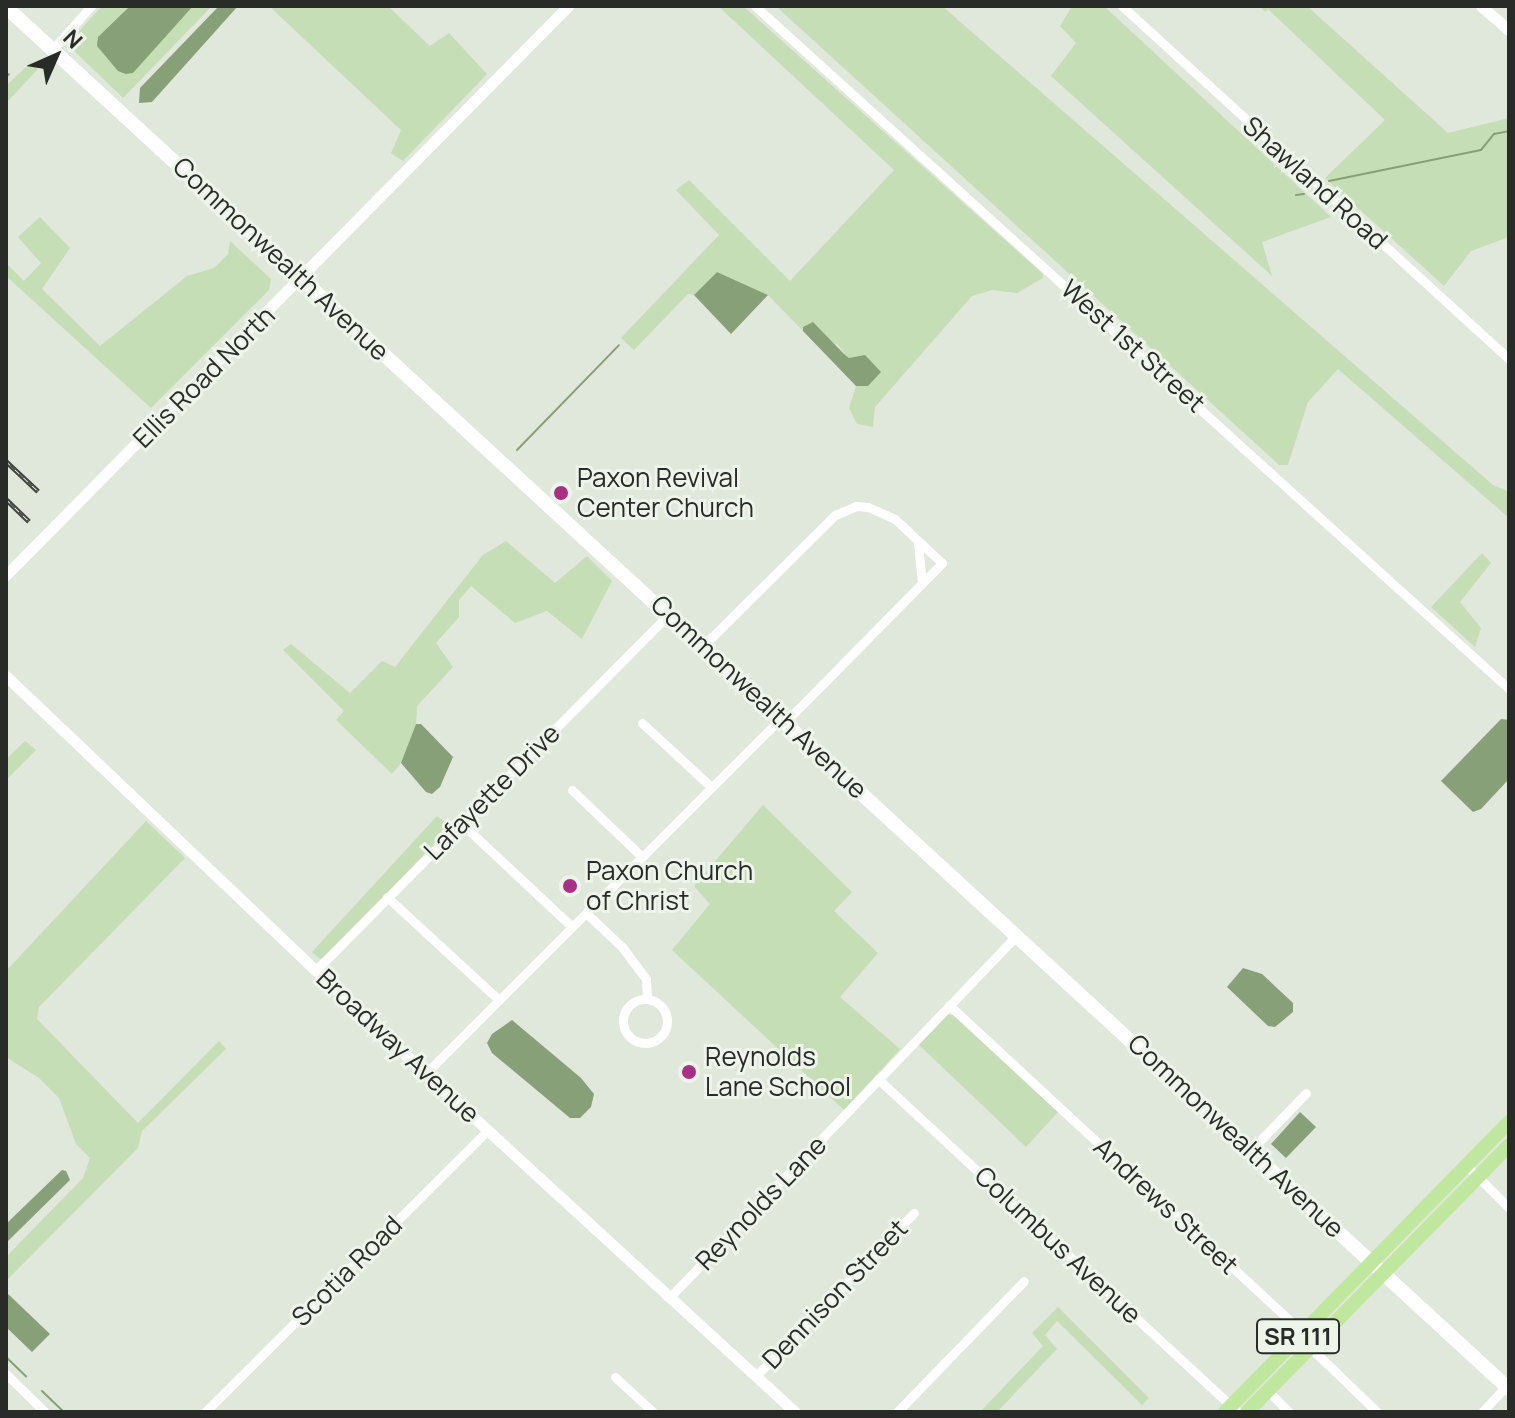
<!DOCTYPE html>
<html>
<head>
<meta charset="utf-8">
<style>
  body { margin:0 }
  #map { position:relative; width:1515px; height:1418px; overflow:hidden; background:#e0e7db; font-family:Manrope,sans-serif }
  div>[style] { position:absolute }
  [style*='--x'] { left:calc(var(--x)*1px); top:calc(var(--y)*1px); width:calc(var(--w)*1px); rotate:calc(var(--a)*1deg) }
  .green>* { inset:0; background:#c5deb5 }
  .water>* { inset:0; background:#87a077 }
  .stream>* { height:2px; margin:-1px; padding:0 1px; transform-origin:1px; border-radius:1px; background:#87a077 }
  .minor>* { height:9px; margin:-4.5px; padding:0 4.5px; transform-origin:4.5px; border-radius:4.5px; background:#fff }
  .minor>.ring { margin:-4.5px; padding:0; box-sizing:content-box; background:none; border:9px solid #fff; border-radius:50% }
  .tertiary>* { height:11px; margin:-5.5px; padding:0 5.5px; transform-origin:5.5px; border-radius:5.5px; background:#fff }
  .secondary>* { height:14px; margin:-7px; padding:0 7px; transform-origin:7px; border-radius:7px; background:#fff }
  .primary>* { height:14px; margin:-7px; padding:0 7px; transform-origin:7px; border-radius:7px; background:#bfe79e }
  .rail>* { height:5px; margin-top:-2.5px; transform-origin:0; background:repeating-linear-gradient(90deg,#edf4e9 0 6px,#40443f 0 12px); box-sizing:border-box; border-block:2px solid #40443f }
  .dots>* { width:22px; height:22px; translate:-50% -50%; box-sizing:border-box; border:4px solid #edf4e9; border-radius:50% }
  span { translate:-50% -50%; white-space:nowrap; text-align:center; line-height:1.15; -webkit-text-stroke:6px #edf4e9; paint-order:stroke }
  .shield-label span { padding:2px 6px; background:#edf4e9; border:2px solid; border-radius:6px; -webkit-text-stroke-width:0 }
  .shield-label { font-size:24px; color:#282b27; font-weight:700 }
  .street-label { font-size:26px; color:#282b27 }
  .poi-label { font-size:26px; color:#282b27 }
  .left { translate:0 -50%; text-align:left }
  .frame { position:absolute; inset:0; border:8px solid #282b27; pointer-events:none }
  .north { position:absolute; left:16px; top:16px; width:80px; height:80px; -webkit-text-stroke:6px #edf4e9; paint-order:stroke; rotate:45deg; font-size:22px; font-weight:700; line-height:32px; text-align:center; color:#282b27 }
  .north::after { content:''; display:block; margin:auto; width:28px; height:36px; background:#282b27; clip-path:polygon(50% 0,100% 100%,50% 72%,0 100%) }
</style>
</head>
<body>
<div id="map">
  <div class="green">
    <i style="clip-path:polygon(102px 6px,130px 6px,98px 37px,176px 23px,193px 6px,212px 6px,123px 98px,67px 44px)"></i>
    <i style="clip-path:polygon(269px 6px,388px 6px,430px 46px,449px 33px,487px 74px,403px 161px,391px 153px,401px 130px)"></i>
    <i style="clip-path:polygon(718px 6px,743px 6px,1043px 274px,1043px 278px,1017px 293px,992px 290px,972px 296px,875px 407px,873px 427px,857px 424px,849px 408px,856px 386px,868px 385px,838px 345px,803px 327px,803px 331px,768px 295px,717px 272px,694px 295px,688px 294px,634px 350px,621px 338px,719px 235px,676px 190px,689px 180px,790px 281px,894px 170px)"></i>
    <i style="clip-path:polygon(780px 6px,942px 6px,1493px 485px,1509px 492px,1509px 518px,1338px 369px,1308px 402px,1288px 465px,1279px 465px,779px 9px)"></i>
    <i style="clip-path:polygon(1072px 6px,1104px 6px,1331px 217px,1262px 242px,1272px 276px,1051px 76px,1076px 43px,1060px 26px)"></i>
    <i style="clip-path:polygon(1259px 6px,1307px 6px,1448px 133px,1509px 118px,1509px 237px,1471px 251px,1444px 286px,1325px 178px,1385px 120px,1268px 9px,1265px 12px)"></i>
    <i style="clip-path:polygon(30px 63px,38px 69px,6px 103px,6px 86px)"></i>
    <i style="clip-path:polygon(40px 217px,70px 248px,42px 289px,100px 346px,187px 276px,214px 268px,228px 254px,230px 241px,271px 279px,269px 290px,151px 408px,6px 276px,6px 263px,24px 281px,41px 263px,18px 237px)"></i>
    <i style="clip-path:polygon(506px 541px,555px 583px,587px 556px,612px 581px,582px 639px,547px 611px,515px 623px,471px 586px,459px 600px,459px 617px,436px 643px,453px 667px,417px 706px,416px 724px,401px 763px,392px 774px,336px 720px,344px 711px,283px 650px,291px 644px,350px 693px,382px 661px,395px 667px,483px 555px)"></i>
    <i style="clip-path:polygon(1482px 553px,1491px 563px,1460px 602px,1481px 628px,1475px 647px,1431px 607px)"></i>
    <i style="clip-path:polygon(25px 741px,36px 750px,6px 780px,6px 759px)"></i>
    <i style="clip-path:polygon(763px 805px,852px 892px,834px 911px,878px 953px,840px 997px,900px 1049px,844px 1110px,672px 950px,710px 904px,694px 886px)"></i>
    <i style="clip-path:polygon(437px 816px,451px 826px,325px 958px,320px 959px,312px 952px)"></i>
    <i style="clip-path:polygon(146px 821px,185px 858px,39px 1007px,37px 1019px,138px 1123px,219px 1041px,226px 1049px,142px 1131px,138px 1148px,6px 1281px,6px 1257px,83px 1178px,90px 1158px,76px 1144px,59px 1098px,39px 1078px,6px 1057px,6px 971px)"></i>
    <i style="clip-path:polygon(945px 1014px,955px 1016px,1058px 1112px,1026px 1147px,917px 1043px)"></i>
    <i style="clip-path:polygon(1058px 1307px,1149px 1398px,1142px 1405px,1057px 1321px,1045px 1335px,1057px 1349px,997px 1412px,980px 1412px,1043px 1346px,1032px 1333px)"></i>
  </div>
  <div class="water">
    <i style="clip-path:polygon(130px 6px,193px 6px,133px 73px,126px 74px,118px 71px,97px 46px,98px 37px)"></i>
    <i style="clip-path:polygon(219px 6px,238px 6px,152px 102px,139px 103px,140px 88px)"></i>
    <i style="clip-path:polygon(717px 272px,768px 295px,731px 334px,694px 295px)"></i>
    <i style="clip-path:polygon(813px 322px,844px 354px,849px 358px,865px 355px,881px 372px,868px 386px,856px 386px,803px 331px,803px 327px)"></i>
    <i style="clip-path:polygon(1501px 719px,1509px 720px,1509px 779px,1481px 809px,1473px 812px,1441px 781px)"></i>
    <i style="clip-path:polygon(416px 724px,421px 724px,453px 757px,440px 787px,432px 794px,426px 792px,401px 763px)"></i>
    <i style="clip-path:polygon(1243px 968px,1262px 974px,1293px 1003px,1293px 1012px,1275px 1027px,1268px 1026px,1227px 987px)"></i>
    <i style="clip-path:polygon(512px 1020px,581px 1078px,594px 1094px,591px 1107px,580px 1118px,570px 1118px,492px 1053px,487px 1043px,492px 1034px)"></i>
    <i style="clip-path:polygon(1300px 1112px,1316px 1127px,1286px 1158px,1271px 1144px)"></i>
    <i style="clip-path:polygon(62px 1170px,66px 1171px,70px 1180px,6px 1243px,6px 1224px)"></i>
    <i style="clip-path:polygon(6px 1292px,50px 1334px,32px 1352px,6px 1327px)"></i>
  </div>
  <div class="stream">
    <i style="--x:6;--y:77;--w:4;--a:-45"></i>
    <i style="--x:1329;--y:181;--w:155;--a:-11.5"></i>
    <i style="--x:1481;--y:150;--w:21;--a:-51"></i>
    <i style="--x:1494;--y:134;--w:15;--a:-11"></i>
    <i style="--x:1296;--y:195;--w:8;--a:-7"></i>
    <i style="--x:517;--y:450;--w:146;--a:-45.8"></i>
    <i style="--x:6;--y:1357;--w:28;--a:44"></i>
    <i style="--x:42;--y:1391;--w:30;--a:44"></i>
  </div>
  <div class="minor">
    <i style="--x:755;--y:6;--w:1017;--a:42.17"></i>
    <i style="--x:1122;--y:6;--w:524;--a:42.37"></i>
    <i style="--x:52;--y:50;--w:59;--a:-48.4"></i>
    <i style="--x:918;--y:543;--w:40;--a:84.3"></i>
    <i style="--x:704;--y:645;--w:185;--a:-44.8"></i>
    <i style="--x:835;--y:515;--w:23;--a:-23"></i>
    <i style="--x:856;--y:506;--w:12;--a:5"></i>
    <i style="--x:868;--y:507;--w:30;--a:24"></i>
    <i style="--x:895;--y:519;--w:64;--a:43.1"></i>
    <i style="--x:942;--y:563;--w:222;--a:134.6"></i>
    <i style="--x:642;--y:723;--w:94;--a:42.8"></i>
    <i style="--x:572;--y:790;--w:97;--a:43.7"></i>
    <i style="--x:461;--y:823;--w:152;--a:43.1"></i>
    <i style="--x:387;--y:897;--w:152;--a:42.6"></i>
    <i style="--x:586;--y:913;--w:50;--a:43.4"></i>
    <i style="--x:622;--y:947;--w:40;--a:53"></i>
    <i style="--x:646;--y:979;--w:19;--a:87"></i>
    <i style="--x:316;--y:970;--w:501;--a:-45.24"></i>
    <i class="ring" style="left:623px;top:999px;width:35px;height:35px"></i>
    <i style="--x:949;--y:1005;--w:471;--a:42.8"></i>
    <i style="--x:1294;--y:1325;--w:36;--a:52"></i>
    <i style="--x:1316;--y:1353;--w:85;--a:44"></i>
    <i style="--x:426;--y:1073;--w:503;--a:-45"></i>
    <i style="--x:878;--y:1079;--w:490;--a:42.8"></i>
    <i style="--x:1251;--y:1150;--w:79;--a:-46"></i>
    <i style="--x:1466;--y:1165;--w:61;--a:45"></i>
    <i style="--x:670;--y:1297;--w:501;--a:-46.21"></i>
    <i style="--x:6;--y:1374;--w:54;--a:44.3"></i>
    <i style="--x:756;--y:1376;--w:227;--a:-45.9"></i>
    <i style="--x:615;--y:1377;--w:52;--a:42.6"></i>
    <i style="--x:1266;--y:1389;--w:33;--a:45"></i>
    <i style="--x:205;--y:1412;--w:400;--a:-44.9"></i>
    <i style="--x:897;--y:1412;--w:182;--a:-45.9"></i>
    <i style="--x:1482;--y:1412;--w:35;--a:-47"></i>
  </div>
  <div class="tertiary">
    <i style="--x:1481;--y:6;--w:37;--a:41"></i>
    <i style="--x:6;--y:575;--w:800;--a:-45.35"></i>
    <i style="--x:6;--y:676;--w:508;--a:43.56"></i>
    <i style="--x:374;--y:1026;--w:571;--a:42.52"></i>
  </div>
  <div class="secondary">
    <i style="--x:6;--y:7;--w:2042;--a:42.6"></i>
  </div>
  <div class="primary">
    <i style="--x:1225;--y:1412;--w:406;--a:-45.6"></i>
    <i style="--x:1247;--y:1412;--w:374;--a:-45.5"></i>
  </div>
  <div class="rail">
    <i style="--x:6;--y:461;--w:44;--a:43.2"></i>
    <i style="--x:6;--y:499;--w:32;--a:44"></i>
  </div>
  <div class="dots">
    <i style="left:561px;top:493px;background:#aa3083"></i>
    <i style="left:570px;top:886px;background:#aa3083"></i>
    <i style="left:689px;top:1072px;background:#aa3083"></i>
  </div>
  <div class="shield-label">
    <span style="left:1298px;top:1336px">SR 111</span>
  </div>
  <div class="street-label">
    <span style="left:1315px;top:183px;rotate:42deg">Shawland Road</span>
    <span style="left:281px;top:259px;rotate:43deg">Commonwealth Avenue</span>
    <span style="left:1133px;top:346px;rotate:42deg">West 1st Street</span>
    <span style="left:204px;top:377px;rotate:-45deg">Ellis Road North</span>
    <span style="left:759px;top:697px;rotate:43deg">Commonwealth Avenue</span>
    <span style="left:492px;top:792px;rotate:-45deg">Lafayette Drive</span>
    <span style="left:398px;top:1046px;rotate:43deg">Broadway Avenue</span>
    <span style="left:1236px;top:1136px;rotate:43deg">Commonwealth Avenue</span>
    <span style="left:761px;top:1203px;rotate:-46deg">Reynolds Lane</span>
    <span style="left:1166px;top:1206px;rotate:43deg">Andrews Street</span>
    <span style="left:1058px;top:1245px;rotate:43deg">Columbus Avenue</span>
    <span style="left:347px;top:1271px;rotate:-45deg">Scotia Road</span>
    <span style="left:835px;top:1294px;rotate:-46deg">Dennison Street</span>
  </div>
  <div class="poi-label">
    <span class="left" style="left:577px;top:493px">Paxon Revival<br>Center Church</span>
    <span class="left" style="left:586px;top:886px">Paxon Church<br>of Christ</span>
    <span class="left" style="left:705px;top:1072px">Reynolds<br>Lane School</span>
  </div>
  <div class="frame"></div>
  <div class="north">N</div>
</div>
</body>
</html>
